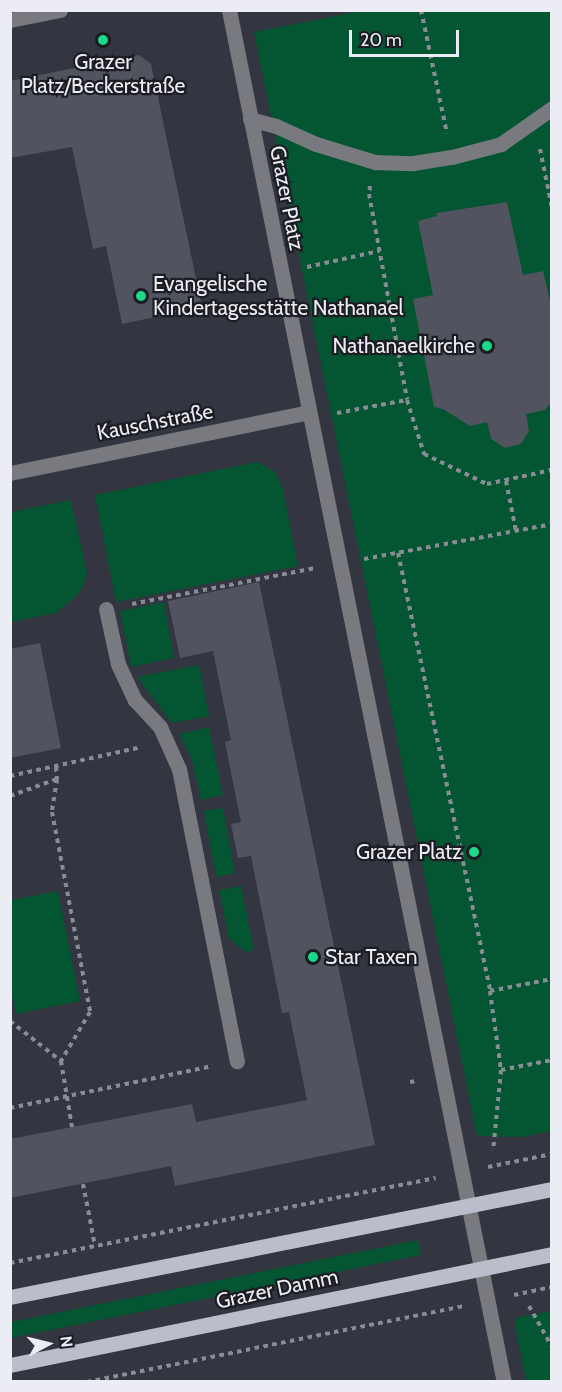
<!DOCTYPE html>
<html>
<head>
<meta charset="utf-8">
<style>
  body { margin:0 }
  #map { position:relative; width:562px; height:1392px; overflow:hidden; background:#333540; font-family:Cabin,sans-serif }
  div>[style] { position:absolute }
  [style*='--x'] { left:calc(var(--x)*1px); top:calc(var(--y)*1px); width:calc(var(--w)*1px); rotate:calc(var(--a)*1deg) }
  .green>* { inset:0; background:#045532 }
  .building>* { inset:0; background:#51535f }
  .path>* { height:4px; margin-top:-2px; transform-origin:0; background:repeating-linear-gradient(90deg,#8a8c95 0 4.5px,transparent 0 9px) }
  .minor>* { height:15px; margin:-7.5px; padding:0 7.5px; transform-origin:7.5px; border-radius:7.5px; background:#797a80 }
  .major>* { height:15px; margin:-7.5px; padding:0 7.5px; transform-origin:7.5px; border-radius:7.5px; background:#bcbdca }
  .dots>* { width:16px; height:16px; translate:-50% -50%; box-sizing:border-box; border:3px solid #1c1d22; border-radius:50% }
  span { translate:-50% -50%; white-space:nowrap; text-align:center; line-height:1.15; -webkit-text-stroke:4.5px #1c1d22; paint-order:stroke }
  .poi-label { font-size:21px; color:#ecedf4 }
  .left { translate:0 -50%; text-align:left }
  .right { translate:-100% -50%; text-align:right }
  .street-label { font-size:21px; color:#ecedf4 }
  .frame { position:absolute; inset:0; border:12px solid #ecedf4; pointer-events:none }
  .north { position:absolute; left:18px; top:1314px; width:60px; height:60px; -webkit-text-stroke:4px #1c1d22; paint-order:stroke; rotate:83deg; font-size:16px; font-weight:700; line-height:24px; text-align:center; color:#ecedf4 }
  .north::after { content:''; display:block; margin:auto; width:21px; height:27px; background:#ecedf4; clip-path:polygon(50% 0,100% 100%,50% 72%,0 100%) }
  .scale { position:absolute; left:349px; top:30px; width:110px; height:27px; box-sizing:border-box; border:3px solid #ecedf4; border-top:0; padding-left:8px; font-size:18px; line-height:21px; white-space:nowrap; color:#ecedf4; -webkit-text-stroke:4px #1c1d22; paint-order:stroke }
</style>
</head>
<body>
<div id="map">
  <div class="green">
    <i style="clip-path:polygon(361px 11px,551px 11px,551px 1131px,522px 1137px,477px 1136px,254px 32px)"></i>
    <i style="clip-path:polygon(257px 462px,275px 472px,282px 486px,298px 566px,116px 602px,95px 495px)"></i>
    <i style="clip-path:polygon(71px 500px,87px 573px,83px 586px,76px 596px,56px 613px,11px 622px,11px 512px)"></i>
    <i style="clip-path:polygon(164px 602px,174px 658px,131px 667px,120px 611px)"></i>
    <i style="clip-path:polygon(199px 665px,209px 716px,172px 723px,137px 677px)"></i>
    <i style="clip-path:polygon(209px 727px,223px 795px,201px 800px,192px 760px,179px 734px)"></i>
    <i style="clip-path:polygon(223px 808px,235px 873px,216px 877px,204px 811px)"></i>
    <i style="clip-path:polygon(241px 886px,254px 950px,245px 952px,229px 938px,219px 890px)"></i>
    <i style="clip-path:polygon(58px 891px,80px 1001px,16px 1014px,10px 987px,11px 900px)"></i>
    <i style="clip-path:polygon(418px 1240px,421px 1255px,11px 1338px,11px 1322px)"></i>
    <i style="clip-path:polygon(551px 1311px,551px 1381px,526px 1381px,515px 1325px,516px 1318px)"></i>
  </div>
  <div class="building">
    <i style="clip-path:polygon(139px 55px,151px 64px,202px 307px,122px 324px,106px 246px,93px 249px,72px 147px,10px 158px,10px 81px)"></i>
    <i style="clip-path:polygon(507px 202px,523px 275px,543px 271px,552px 309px,552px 401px,545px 410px,526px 414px,529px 431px,521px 444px,505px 448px,491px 439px,487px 422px,470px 426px,443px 409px,434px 407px,413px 299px,433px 295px,418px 221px,437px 216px,436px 213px)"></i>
    <i style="clip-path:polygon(259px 582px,375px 1145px,175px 1186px,171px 1166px,10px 1198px,10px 1139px,192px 1104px,196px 1122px,307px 1100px,289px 1012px,282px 1013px,251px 856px,238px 858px,231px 824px,241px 822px,225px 742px,231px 740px,213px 651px,180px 658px,168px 601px)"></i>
    <i style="clip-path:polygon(40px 643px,61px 748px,10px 758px,10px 649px)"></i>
  </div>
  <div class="path">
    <i style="--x:421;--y:10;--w:126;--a:78.1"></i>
    <i style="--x:540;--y:149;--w:60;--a:78.5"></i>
    <i style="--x:370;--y:186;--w:8;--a:97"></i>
    <i style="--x:369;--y:194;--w:209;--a:79.5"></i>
    <i style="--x:407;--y:400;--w:57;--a:72.5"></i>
    <i style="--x:424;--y:454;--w:70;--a:25.5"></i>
    <i style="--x:487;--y:484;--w:66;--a:-12.2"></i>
    <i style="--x:307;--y:267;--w:74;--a:-12.5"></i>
    <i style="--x:337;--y:413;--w:71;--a:-10.5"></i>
    <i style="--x:506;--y:481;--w:51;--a:78.7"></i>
    <i style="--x:398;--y:553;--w:448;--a:78.1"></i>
    <i style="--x:490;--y:991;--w:80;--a:82.1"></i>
    <i style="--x:501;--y:1070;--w:81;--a:95.6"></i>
    <i style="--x:364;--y:559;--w:191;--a:-10.5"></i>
    <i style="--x:132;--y:604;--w:187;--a:-11.1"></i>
    <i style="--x:56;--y:767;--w:12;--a:85"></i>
    <i style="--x:57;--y:779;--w:33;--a:99"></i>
    <i style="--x:52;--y:812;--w:204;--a:79.2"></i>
    <i style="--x:90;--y:1012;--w:57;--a:120.6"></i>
    <i style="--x:61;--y:1061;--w:67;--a:80.5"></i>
    <i style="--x:10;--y:776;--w:135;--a:-12.4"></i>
    <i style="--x:10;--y:796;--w:50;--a:-19.9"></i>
    <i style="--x:490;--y:991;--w:63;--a:-11"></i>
    <i style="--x:10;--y:1021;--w:65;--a:38.1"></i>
    <i style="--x:501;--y:1070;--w:52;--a:-11.1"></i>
    <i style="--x:410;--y:1082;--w:6;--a:-9"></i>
    <i style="--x:10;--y:1108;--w:207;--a:-11.7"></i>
    <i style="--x:488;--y:1167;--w:65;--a:-11.5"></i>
    <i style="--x:83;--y:1184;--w:63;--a:79"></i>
    <i style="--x:10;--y:1263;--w:434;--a:-11.3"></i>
    <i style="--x:514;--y:1295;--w:39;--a:-12"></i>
    <i style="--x:529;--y:1306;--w:47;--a:60.7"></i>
    <i style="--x:87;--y:1382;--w:384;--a:-11.4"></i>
  </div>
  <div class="minor">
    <i style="--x:229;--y:10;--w:1399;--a:78.67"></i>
    <i style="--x:10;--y:20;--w:51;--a:-11.3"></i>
    <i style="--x:250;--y:119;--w:27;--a:15"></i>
    <i style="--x:276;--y:126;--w:44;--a:24.2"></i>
    <i style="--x:316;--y:144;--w:62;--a:17"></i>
    <i style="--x:375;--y:162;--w:38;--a:2"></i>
    <i style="--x:413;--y:163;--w:39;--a:-9"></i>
    <i style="--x:452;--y:157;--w:51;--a:-14.9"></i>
    <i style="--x:501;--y:144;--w:62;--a:-35.2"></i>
    <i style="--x:10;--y:473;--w:305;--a:-11.5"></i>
    <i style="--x:106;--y:609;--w:56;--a:77.7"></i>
    <i style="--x:118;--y:664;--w:40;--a:65"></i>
    <i style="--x:135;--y:700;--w:37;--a:47"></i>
    <i style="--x:160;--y:727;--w:46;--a:65.7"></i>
    <i style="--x:179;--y:769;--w:298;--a:78.8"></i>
  </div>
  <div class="major">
    <i style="--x:10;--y:1297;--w:553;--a:-11.27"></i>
    <i style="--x:10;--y:1365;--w:553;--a:-11.57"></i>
  </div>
  <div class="dots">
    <i style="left:103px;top:40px;background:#1bd988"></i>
    <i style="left:141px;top:296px;background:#1bd988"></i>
    <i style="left:487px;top:346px;background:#1bd988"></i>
    <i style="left:474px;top:852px;background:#1bd988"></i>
    <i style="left:313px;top:957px;background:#1bd988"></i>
  </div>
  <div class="poi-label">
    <span style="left:103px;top:74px">Grazer<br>Platz/Beckerstraße</span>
    <span class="left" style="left:153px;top:296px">Evangelische<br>Kindertagesstätte Nathanael</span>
    <span class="right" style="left:475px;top:346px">Nathanaelkirche</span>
    <span class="right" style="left:462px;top:852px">Grazer Platz</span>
    <span class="left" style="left:325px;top:957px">Star Taxen</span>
  </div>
  <div class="street-label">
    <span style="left:287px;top:198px;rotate:79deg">Grazer Platz</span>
    <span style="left:155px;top:422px;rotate:-11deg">Kauschstraße</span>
    <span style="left:277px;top:1289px;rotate:-12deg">Grazer Damm</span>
  </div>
  <div class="frame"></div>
  <div class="north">N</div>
  <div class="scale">20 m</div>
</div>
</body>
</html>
